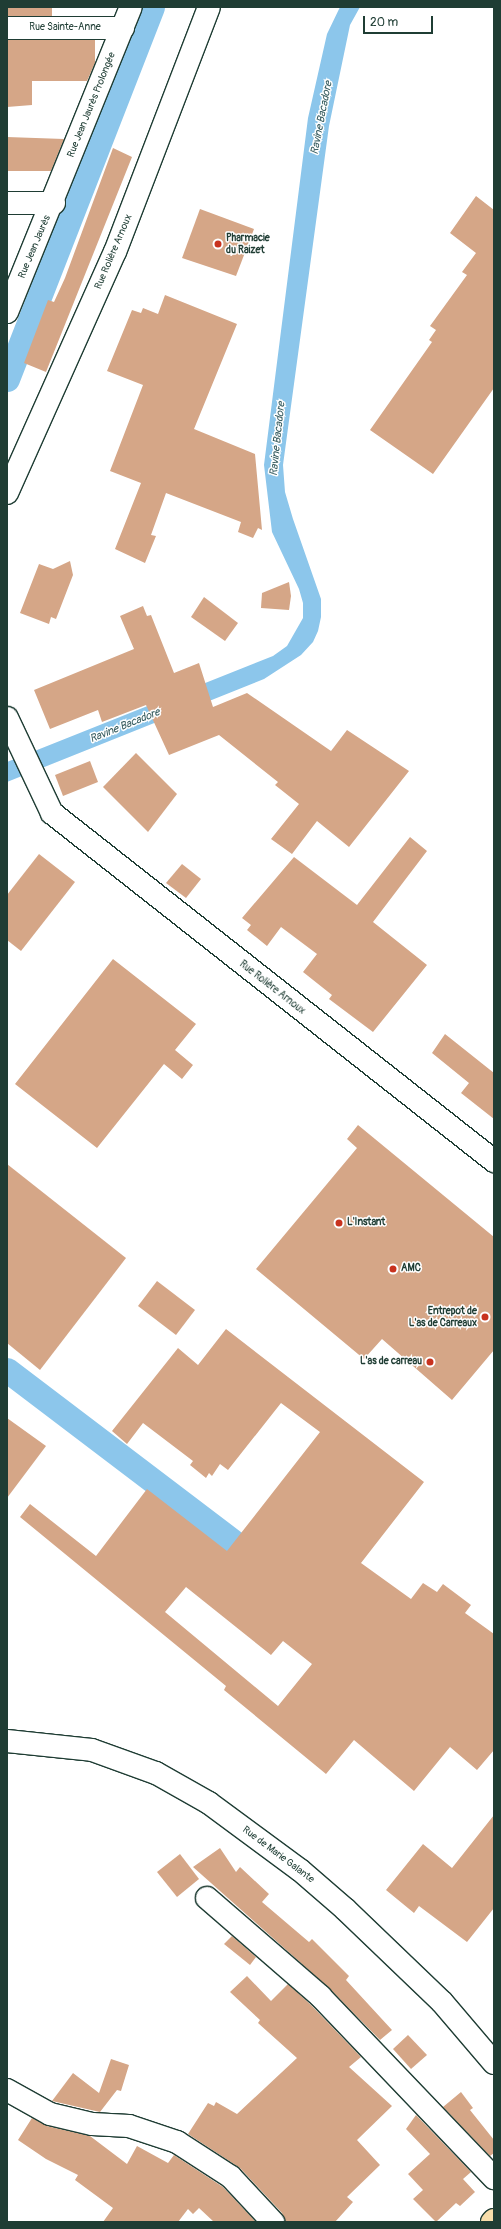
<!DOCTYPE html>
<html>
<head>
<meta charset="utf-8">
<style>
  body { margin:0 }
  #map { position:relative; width:501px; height:2229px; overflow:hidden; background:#fff; font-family:Pangolin,sans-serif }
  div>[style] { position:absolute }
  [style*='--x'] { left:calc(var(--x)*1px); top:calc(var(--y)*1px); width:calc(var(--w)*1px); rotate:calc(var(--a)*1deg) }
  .water>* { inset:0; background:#8cc6eb }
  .canal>* { height:25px; margin:-12.5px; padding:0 12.5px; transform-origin:12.5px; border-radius:12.5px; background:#8cc6eb }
  .building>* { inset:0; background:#d5a687 }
  .roads { filter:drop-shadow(1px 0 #1f3d34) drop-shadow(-1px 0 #1f3d34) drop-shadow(0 1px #1f3d34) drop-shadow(0 -1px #1f3d34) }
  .minor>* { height:22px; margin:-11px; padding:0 11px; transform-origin:11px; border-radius:11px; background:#fff }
  .tertiary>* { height:22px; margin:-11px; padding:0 11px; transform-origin:11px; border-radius:11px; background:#fff }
  .primary>* { height:22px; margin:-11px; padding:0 11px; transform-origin:11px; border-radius:11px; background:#f8deab }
  .dots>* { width:11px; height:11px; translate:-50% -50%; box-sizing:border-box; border:2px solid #fff; border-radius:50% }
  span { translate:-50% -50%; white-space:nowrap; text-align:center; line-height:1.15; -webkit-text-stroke:3px #fff; paint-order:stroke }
  .street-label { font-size:10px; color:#1f3d34 }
  .poi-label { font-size:10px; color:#1f3d34; font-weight:700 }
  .left { translate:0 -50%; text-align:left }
  .right { translate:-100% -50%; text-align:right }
  .water-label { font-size:11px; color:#3a5f62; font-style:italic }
  .frame { position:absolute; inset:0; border:8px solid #1f3d34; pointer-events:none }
  .scale { position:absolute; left:363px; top:16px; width:70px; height:18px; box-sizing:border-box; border:2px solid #1f3d34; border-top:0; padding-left:5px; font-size:12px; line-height:14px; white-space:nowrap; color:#1f3d34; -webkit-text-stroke:3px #fff; paint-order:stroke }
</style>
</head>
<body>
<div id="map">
  <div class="water">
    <i style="clip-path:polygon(340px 7px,360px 7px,350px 25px,329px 126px,283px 465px,285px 492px,293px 519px,321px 599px,321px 617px,318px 631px,313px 642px,301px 655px,264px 679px,7px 782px,7px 762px,273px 656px,287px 646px,303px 618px,303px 603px,299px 589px,272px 532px,264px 465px,308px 118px,327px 34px)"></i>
  </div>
  <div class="canal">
    <i style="--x:7;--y:379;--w:399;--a:-68.7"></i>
    <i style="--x:7;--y:1370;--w:319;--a:37.2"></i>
  </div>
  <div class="building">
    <i style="clip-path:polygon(7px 7px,52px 7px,52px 16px,7px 16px)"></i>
    <i style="clip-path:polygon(7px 40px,95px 40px,95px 63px,87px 81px,32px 81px,32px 105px,7px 107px)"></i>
    <i style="clip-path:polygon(7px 137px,64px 139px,51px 171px,7px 171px)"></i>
    <i style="clip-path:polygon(113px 148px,132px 157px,46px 372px,24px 363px,48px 300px,54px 302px,65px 278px)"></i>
    <i style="clip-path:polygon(476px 196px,494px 210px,494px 388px,433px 474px,370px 430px,432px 342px,429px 340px,436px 330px,430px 326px,467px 275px,462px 272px,476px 253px,450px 233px)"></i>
    <i style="clip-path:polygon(200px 209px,254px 229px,236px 276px,182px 258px)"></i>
    <i style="clip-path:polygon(165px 295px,237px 324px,194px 429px,255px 454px,262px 530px,258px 528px,253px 538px,238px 532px,241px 522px,166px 493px,151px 535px,156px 536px,145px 563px,115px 549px,141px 483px,110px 471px,143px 385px,107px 371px,132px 310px,141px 313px,143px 308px,158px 314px)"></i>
    <i style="clip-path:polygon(70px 561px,73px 575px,56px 619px,51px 617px,49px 624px,20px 613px,39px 564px,53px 569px)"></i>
    <i style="clip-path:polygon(289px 582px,291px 596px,289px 610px,261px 608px,262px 593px)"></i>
    <i style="clip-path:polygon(204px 597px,238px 623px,225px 641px,191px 617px)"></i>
    <i style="clip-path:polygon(143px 606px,147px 616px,151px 615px,174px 673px,199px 663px,213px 707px,247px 693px,331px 751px,347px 730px,409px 771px,349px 847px,317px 821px,292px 854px,271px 839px,299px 804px,275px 785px,278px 782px,219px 735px,169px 755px,146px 705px,102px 722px,98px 710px,50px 729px,34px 690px,134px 649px,120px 616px)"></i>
    <i style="clip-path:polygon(136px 753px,177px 794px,148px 832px,103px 787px)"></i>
    <i style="clip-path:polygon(90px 761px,98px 782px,63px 796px,55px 775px)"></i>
    <i style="clip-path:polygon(410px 837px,427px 851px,373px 922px,427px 965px,373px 1032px,329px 999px,332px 995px,303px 972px,317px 954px,281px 927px,267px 946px,247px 930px,251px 925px,242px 918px,294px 857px,357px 905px)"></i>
    <i style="clip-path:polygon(39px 854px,75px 882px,21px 951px,7px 940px,7px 895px)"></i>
    <i style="clip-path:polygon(182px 864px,201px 879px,186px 898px,166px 883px)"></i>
    <i style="clip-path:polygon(113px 959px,196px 1024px,175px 1050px,193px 1065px,182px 1079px,164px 1064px,97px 1148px,15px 1084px)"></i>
    <i style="clip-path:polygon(445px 1034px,494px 1073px,494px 1119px,461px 1093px,469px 1083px,432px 1053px)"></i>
    <i style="clip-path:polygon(358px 1125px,494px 1237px,494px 1350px,452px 1400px,382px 1339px,364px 1359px,256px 1269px,357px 1148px,347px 1139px)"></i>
    <i style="clip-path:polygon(7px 1164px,126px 1258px,40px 1370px,7px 1343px)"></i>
    <i style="clip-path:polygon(157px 1281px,195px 1310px,176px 1335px,138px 1306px)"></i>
    <i style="clip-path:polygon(evenodd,226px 1329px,424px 1482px,361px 1563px,411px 1599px,423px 1583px,437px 1592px,443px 1584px,471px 1605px,465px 1613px,494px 1634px,494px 1750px,477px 1770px,450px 1747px,414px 1791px,354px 1740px,326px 1774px,224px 1690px,226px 1686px,20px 1517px,30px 1504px,96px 1556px,147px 1489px,227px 1551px,320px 1432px,281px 1403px,228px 1470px,220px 1464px,212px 1476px,209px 1473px,206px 1478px,190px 1465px,193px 1461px,143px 1423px,127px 1444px,112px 1431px,178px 1348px,198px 1365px,226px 1329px,186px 1587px,271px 1655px,283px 1641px,312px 1664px,278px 1706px,165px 1612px,186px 1587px)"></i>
    <i style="clip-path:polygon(7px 1418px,46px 1446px,7px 1498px)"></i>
    <i style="clip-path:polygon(494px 1815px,494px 1908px,467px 1942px,419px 1906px,414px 1913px,386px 1890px,423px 1844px,452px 1868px)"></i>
    <i style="clip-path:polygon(220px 1848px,236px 1872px,240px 1867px,269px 1894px,262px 1902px,309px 1942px,312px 1939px,349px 1976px,346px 1980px,392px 2030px,380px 2040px,328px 1987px,193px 1867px)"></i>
    <i style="clip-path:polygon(180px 1854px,199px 1879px,177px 1897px,157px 1872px)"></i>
    <i style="clip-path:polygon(232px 1936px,256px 1957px,250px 1965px,224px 1944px)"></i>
    <i style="clip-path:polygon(247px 1976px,271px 2001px,288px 1984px,311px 2005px,361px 2057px,349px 2067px,392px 2106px,357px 2140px,380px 2165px,347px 2197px,353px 2202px,335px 2222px,285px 2222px,282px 2213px,240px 2168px,188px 2134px,208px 2103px,214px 2106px,216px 2102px,237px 2114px,297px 2058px,258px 2023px,260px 2020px,230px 1992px)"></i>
    <i style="clip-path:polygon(408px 2035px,427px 2055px,411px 2069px,393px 2049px)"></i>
    <i style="clip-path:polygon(111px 2059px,129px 2065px,121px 2091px,117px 2090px,100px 2112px,52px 2101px,73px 2073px,99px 2093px)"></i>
    <i style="clip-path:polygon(461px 2092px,473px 2108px,470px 2110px,494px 2140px,494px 2153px,490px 2156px,443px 2107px)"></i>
    <i style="clip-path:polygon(416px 2115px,471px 2172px,463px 2179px,475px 2192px,460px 2206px,456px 2203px,436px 2222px,413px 2199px,423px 2190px,408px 2174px,430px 2154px,406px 2129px)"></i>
    <i style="clip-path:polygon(32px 2118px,47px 2126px,90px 2136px,127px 2164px,137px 2146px,168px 2163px,174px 2155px,223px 2187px,256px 2222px,214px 2222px,199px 2208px,193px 2214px,188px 2209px,178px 2222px,103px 2222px,113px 2208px,75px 2180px,78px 2175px,46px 2159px,18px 2140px)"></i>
  </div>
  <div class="roads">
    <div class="minor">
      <i style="--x:7;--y:28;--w:116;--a:0"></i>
      <i style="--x:7;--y:203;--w:47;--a:0"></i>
      <i style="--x:7;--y:312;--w:329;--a:-67.9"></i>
      <i style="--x:207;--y:1898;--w:150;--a:40.9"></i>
      <i style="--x:320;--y:1996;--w:252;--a:46.3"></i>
      <i style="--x:7;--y:2090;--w:49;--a:29.2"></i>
      <i style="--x:50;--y:2114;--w:43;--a:13.4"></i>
      <i style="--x:92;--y:2124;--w:37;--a:3"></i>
      <i style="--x:129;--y:2126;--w:51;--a:18.4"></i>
      <i style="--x:177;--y:2142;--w:64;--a:32.9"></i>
      <i style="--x:231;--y:2177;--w:62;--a:47"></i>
    </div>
    <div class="tertiary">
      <i style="--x:7;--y:493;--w:264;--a:-65.9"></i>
      <i style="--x:115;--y:252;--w:262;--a:-69"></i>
      <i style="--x:7;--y:718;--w:105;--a:64.7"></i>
      <i style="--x:52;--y:813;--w:563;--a:38.21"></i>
      <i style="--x:7;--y:1741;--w:85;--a:6"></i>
      <i style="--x:92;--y:1750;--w:68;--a:19.8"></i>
      <i style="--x:156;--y:1773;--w:61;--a:29.5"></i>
      <i style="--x:209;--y:1803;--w:113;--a:36.4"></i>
      <i style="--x:300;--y:1870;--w:60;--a:40.9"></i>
      <i style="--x:345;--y:1909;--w:134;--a:43.8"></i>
      <i style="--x:442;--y:2002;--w:80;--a:49.6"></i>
    </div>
    <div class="primary">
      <i style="--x:492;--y:2222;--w:3;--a:-45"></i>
    </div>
  </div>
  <div class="dots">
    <i style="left:218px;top:244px;background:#c8321e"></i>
    <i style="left:339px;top:1223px;background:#c8321e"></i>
    <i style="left:393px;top:1269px;background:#c8321e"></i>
    <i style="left:485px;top:1317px;background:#c8321e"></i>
    <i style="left:430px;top:1362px;background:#c8321e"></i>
  </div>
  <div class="street-label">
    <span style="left:65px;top:28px">Rue Sainte-Anne</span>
    <span style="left:92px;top:105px;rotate:-68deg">Rue Jean Jaurès Prolongée</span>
    <span style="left:35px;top:247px;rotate:-67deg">Rue Jean Jaurès</span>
    <span style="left:114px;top:252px;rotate:-67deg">Rue Rolière Arnoux</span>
    <span style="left:272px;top:988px;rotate:38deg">Rue Rolière Arnoux</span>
    <span style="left:278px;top:1855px;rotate:37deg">Rue de Marie Galante</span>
  </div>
  <div class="poi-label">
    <span class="left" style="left:226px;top:244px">Pharmacie<br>du Raizet</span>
    <span class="left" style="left:347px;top:1223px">L'Instant</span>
    <span class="left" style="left:401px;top:1269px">AMC</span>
    <span class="right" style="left:477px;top:1317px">Entrepot de<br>L'as de Carreaux</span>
    <span class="right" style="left:422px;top:1362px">L'as de carreau</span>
  </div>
  <div class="water-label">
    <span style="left:322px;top:118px;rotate:-79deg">Ravine Bacadore</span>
    <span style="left:278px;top:439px;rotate:-84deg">Ravine Bacadore</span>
    <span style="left:125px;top:726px;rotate:-22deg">Ravine Bacadore</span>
  </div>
  <div class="frame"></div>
  <div class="scale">20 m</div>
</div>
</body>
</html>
